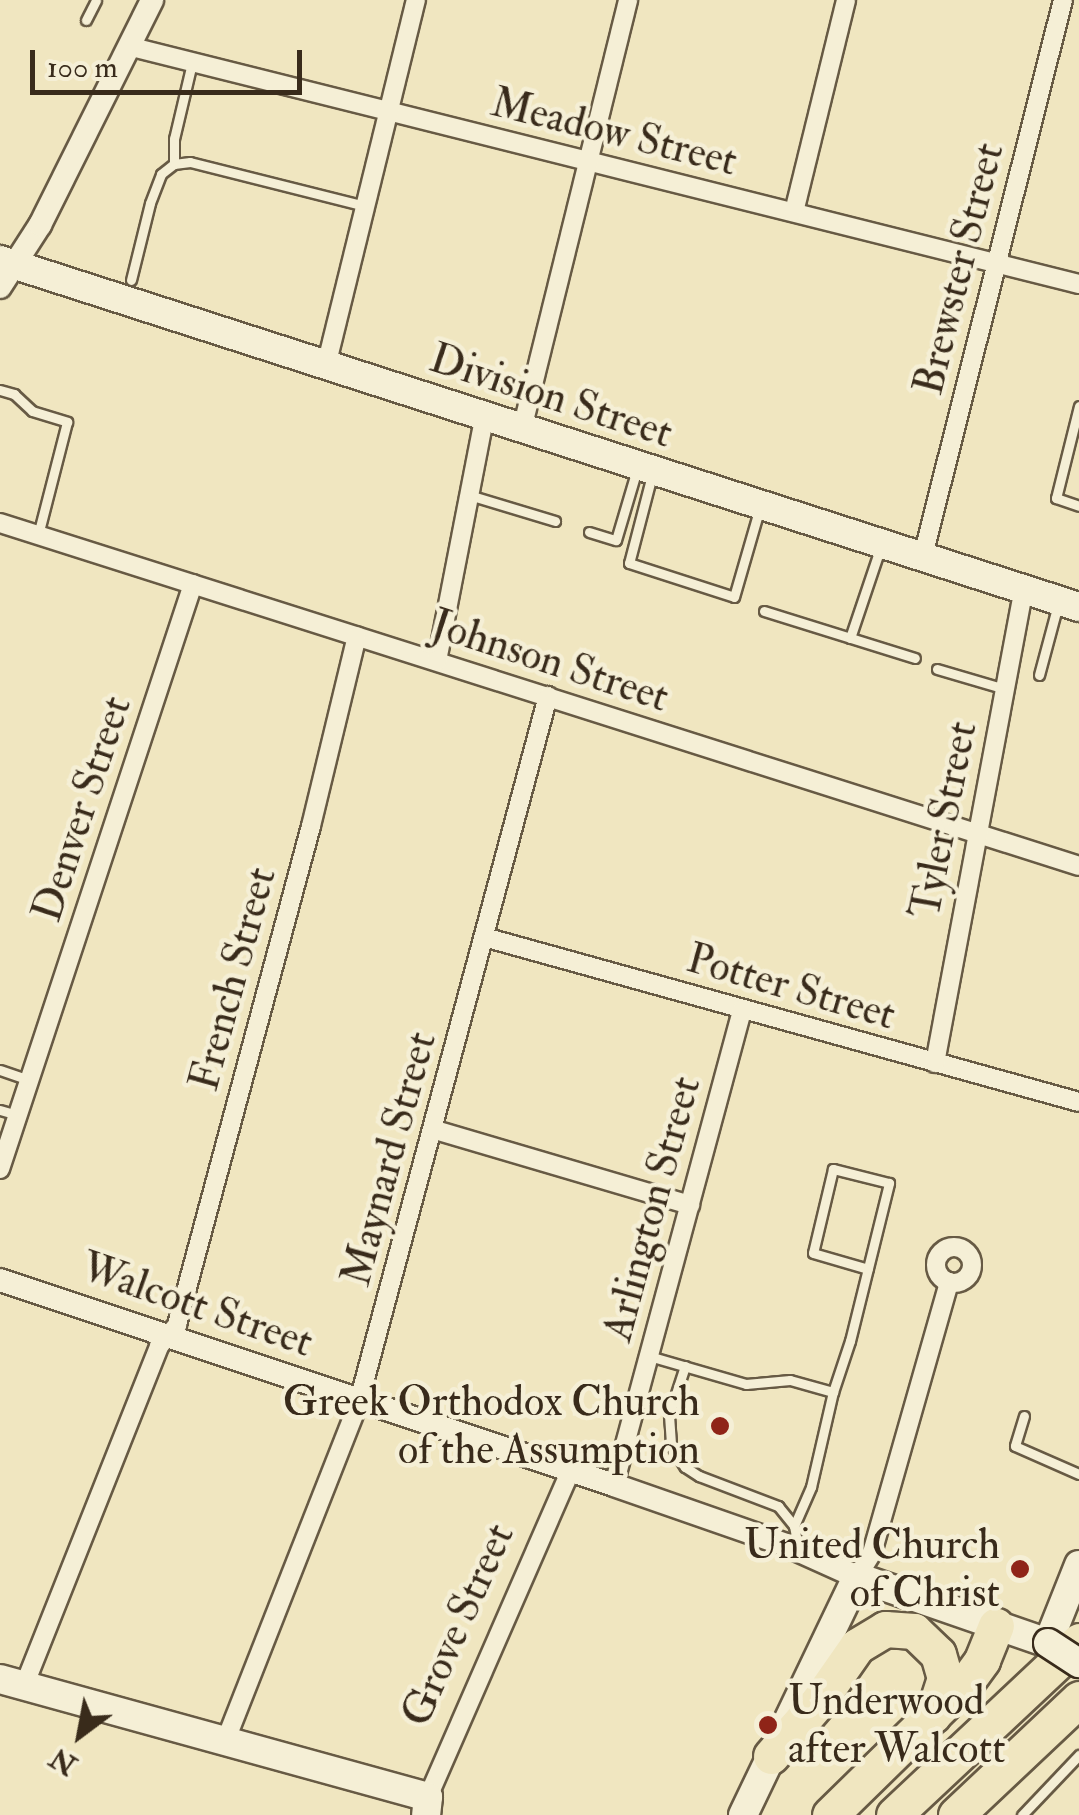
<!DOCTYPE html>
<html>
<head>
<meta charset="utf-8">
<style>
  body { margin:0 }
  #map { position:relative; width:1079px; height:1815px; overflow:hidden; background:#f0e6c0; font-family:"IM FELL Double Pica",serif }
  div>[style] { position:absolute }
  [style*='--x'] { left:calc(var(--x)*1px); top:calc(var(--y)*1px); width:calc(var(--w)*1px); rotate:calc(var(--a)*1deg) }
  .roads { filter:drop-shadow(2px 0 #675a44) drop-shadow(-2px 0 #675a44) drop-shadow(0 2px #675a44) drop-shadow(0 -2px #675a44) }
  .service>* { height:9px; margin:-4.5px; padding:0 4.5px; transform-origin:4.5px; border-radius:4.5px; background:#f5efd6 }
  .minor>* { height:18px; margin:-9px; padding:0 9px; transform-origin:9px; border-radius:9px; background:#f5efd6 }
  .minor>.ring { margin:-9px; padding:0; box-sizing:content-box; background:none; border:18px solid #f5efd6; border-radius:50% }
  .tertiary>* { height:22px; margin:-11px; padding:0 11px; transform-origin:11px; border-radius:11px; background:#f5efd6 }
  .secondary>* { height:28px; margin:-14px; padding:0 14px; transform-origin:14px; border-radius:14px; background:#f5efd6 }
  .motorway>* { height:35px; margin:-17.5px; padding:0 17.5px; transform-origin:17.5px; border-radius:17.5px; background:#f0e6c0 }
  .bridges { filter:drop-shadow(2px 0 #392b1b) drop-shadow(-2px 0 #392b1b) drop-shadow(0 2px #392b1b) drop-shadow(0 -2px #392b1b) }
  .secondary-bridge>* { height:28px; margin:-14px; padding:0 14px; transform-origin:14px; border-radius:14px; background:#f5efd6 }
  .dots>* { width:28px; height:28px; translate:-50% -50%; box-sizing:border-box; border:5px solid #f5efd6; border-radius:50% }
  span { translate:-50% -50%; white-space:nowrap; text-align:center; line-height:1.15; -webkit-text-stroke:9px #f5efd6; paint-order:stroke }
  .street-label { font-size:42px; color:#392b1b }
  .poi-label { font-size:42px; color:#392b1b }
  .right { translate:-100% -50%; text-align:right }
  .left { translate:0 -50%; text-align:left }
  .north { position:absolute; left:30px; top:1685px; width:100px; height:100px; -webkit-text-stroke:8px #f5efd6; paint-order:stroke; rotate:212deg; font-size:28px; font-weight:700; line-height:40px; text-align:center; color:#392b1b }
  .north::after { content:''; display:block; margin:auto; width:35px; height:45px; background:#392b1b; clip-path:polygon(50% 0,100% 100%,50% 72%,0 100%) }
  .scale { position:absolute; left:30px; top:50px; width:272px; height:45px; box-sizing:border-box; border:5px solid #392b1b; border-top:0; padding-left:12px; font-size:30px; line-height:35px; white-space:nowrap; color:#392b1b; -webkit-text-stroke:8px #f5efd6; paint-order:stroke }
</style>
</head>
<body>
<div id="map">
  <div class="roads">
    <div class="service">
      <i style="--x:86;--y:20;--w:22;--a:-63"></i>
      <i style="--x:174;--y:164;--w:25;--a:-90"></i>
      <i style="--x:174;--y:139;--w:78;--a:-76.7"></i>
      <i style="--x:131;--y:280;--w:79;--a:-76.1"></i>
      <i style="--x:150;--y:203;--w:31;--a:-69"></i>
      <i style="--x:161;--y:174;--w:16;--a:-38"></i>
      <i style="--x:174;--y:164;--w:16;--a:-7"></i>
      <i style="--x:190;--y:162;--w:180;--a:14.1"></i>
      <i style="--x:0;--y:390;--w:15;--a:16"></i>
      <i style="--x:14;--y:394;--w:25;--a:43"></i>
      <i style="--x:32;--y:411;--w:37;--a:17"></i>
      <i style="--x:67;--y:422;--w:117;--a:104.4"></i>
      <i style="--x:1079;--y:406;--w:95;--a:104"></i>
      <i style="--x:1056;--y:498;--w:24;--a:19"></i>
      <i style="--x:652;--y:475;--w:91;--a:104.6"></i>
      <i style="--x:629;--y:563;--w:110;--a:17.9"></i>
      <i style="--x:734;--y:597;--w:94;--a:-73.9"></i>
      <i style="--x:469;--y:495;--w:90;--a:16.8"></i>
      <i style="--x:589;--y:532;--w:28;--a:17"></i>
      <i style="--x:616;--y:540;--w:74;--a:-73.5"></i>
      <i style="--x:764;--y:611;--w:158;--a:17.3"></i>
      <i style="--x:850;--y:638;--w:97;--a:-71.4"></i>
      <i style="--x:937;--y:669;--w:71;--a:16.4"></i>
      <i style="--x:1039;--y:675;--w:73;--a:-75"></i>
      <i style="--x:0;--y:1070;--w:31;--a:19"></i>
      <i style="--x:0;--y:1110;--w:19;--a:16"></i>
      <i style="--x:649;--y:1356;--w:101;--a:16.1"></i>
      <i style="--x:746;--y:1384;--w:44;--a:-5.2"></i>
      <i style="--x:790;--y:1380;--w:45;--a:15.6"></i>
      <i style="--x:833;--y:1392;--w:54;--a:-71.6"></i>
      <i style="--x:850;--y:1341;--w:163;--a:-76.1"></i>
      <i style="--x:889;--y:1183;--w:58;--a:-166"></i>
      <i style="--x:833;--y:1169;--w:86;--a:103.4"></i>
      <i style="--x:813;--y:1253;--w:57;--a:16.2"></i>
      <i style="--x:685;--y:1366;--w:52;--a:108.1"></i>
      <i style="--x:669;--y:1415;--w:30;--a:86"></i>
      <i style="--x:671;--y:1445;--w:26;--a:58"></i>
      <i style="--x:685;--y:1467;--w:17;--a:33"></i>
      <i style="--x:699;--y:1476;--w:85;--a:20.8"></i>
      <i style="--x:778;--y:1506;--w:26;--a:51"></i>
      <i style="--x:794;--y:1526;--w:21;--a:79"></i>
      <i style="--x:1024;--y:1416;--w:31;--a:107"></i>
      <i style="--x:1015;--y:1446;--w:70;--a:23.6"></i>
      <i style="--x:794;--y:1526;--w:43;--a:-66.4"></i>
      <i style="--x:811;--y:1487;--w:98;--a:-77"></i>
      <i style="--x:1022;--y:1815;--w:83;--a:-46.5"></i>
    </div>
    <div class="minor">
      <i style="--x:132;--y:47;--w:976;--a:14.05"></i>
      <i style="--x:794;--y:212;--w:218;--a:-76.2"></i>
      <i style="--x:326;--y:366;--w:377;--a:-76.2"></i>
      <i style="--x:522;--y:429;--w:442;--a:-76.1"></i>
      <i style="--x:0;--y:523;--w:1132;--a:17.63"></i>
      <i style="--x:923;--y:556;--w:573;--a:-75.87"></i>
      <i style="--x:437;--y:661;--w:247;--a:-79"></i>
      <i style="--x:484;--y:937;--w:617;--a:15.5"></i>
      <i style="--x:935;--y:1063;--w:480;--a:-79.4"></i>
      <i style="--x:435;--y:1130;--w:266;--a:16.4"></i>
      <i style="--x:0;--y:1169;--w:616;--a:-71.74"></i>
      <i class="ring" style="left:936px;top:1247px;width:18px;height:18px"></i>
      <i style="--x:614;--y:1485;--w:493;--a:-74.9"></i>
      <i style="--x:857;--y:1577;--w:28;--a:-58"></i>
      <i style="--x:872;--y:1553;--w:282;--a:-74.1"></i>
      <i style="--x:24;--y:1686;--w:366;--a:-68.3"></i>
      <i style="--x:159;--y:1346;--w:28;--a:-49"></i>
      <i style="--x:177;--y:1325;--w:517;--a:-74.97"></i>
      <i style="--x:311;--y:826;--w:195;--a:-76.4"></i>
      <i style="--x:225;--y:1742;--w:366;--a:-68.5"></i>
      <i style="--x:359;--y:1401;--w:730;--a:-74.99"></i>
      <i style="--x:428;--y:1797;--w:357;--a:-66.4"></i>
    </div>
    <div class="tertiary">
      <i style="--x:0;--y:287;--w:74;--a:-57.2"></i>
      <i style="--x:40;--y:225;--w:251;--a:-63.5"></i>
      <i style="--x:0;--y:1280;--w:647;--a:18.46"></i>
      <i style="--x:614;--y:1485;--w:182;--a:19.2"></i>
      <i style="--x:786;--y:1545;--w:78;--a:24.3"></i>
    </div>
    <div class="secondary">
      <i style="--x:0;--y:260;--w:1133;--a:17.83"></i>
      <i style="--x:0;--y:1679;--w:444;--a:15.4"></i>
      <i style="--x:428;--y:1797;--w:18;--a:96"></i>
      <i style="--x:743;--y:1815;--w:264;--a:-64.4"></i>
      <i style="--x:857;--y:1577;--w:202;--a:19.1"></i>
      <i style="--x:1048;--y:1643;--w:84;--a:-68.3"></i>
    </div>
    <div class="motorway">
      <i style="--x:771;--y:1756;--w:72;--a:-49"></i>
      <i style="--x:818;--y:1702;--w:68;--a:-55.1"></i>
      <i style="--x:857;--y:1646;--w:33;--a:-31"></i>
      <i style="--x:885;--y:1629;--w:29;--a:4"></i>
      <i style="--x:914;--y:1631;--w:33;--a:44"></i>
      <i style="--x:938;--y:1654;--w:25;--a:74"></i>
      <i style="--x:945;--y:1678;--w:39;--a:108"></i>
      <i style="--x:830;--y:1815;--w:192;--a:-44.4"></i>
      <i style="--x:967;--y:1681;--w:26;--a:-54"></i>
      <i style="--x:982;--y:1660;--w:37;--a:-68"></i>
      <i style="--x:894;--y:1815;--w:254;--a:-43.2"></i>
      <i style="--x:956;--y:1815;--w:169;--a:-43.3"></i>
    </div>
  </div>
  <div class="bridges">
    <div class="secondary-bridge">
      <i style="--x:1048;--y:1643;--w:37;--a:33"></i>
    </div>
  </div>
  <div class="dots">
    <i style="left:720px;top:1426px;background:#8f2418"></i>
    <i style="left:1020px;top:1569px;background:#8f2418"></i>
    <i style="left:768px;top:1725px;background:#8f2418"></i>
  </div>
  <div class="street-label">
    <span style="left:614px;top:132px;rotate:14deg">Meadow Street</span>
    <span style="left:959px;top:269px;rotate:-76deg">Brewster Street</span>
    <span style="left:551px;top:396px;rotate:18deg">Division Street</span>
    <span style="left:550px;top:661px;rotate:18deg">Johnson Street</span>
    <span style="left:82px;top:809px;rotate:-72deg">Denver Street</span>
    <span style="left:944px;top:820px;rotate:-79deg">Tyler Street</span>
    <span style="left:233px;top:979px;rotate:-75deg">French Street</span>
    <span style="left:791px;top:987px;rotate:16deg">Potter Street</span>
    <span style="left:389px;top:1159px;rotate:-75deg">Maynard Street</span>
    <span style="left:652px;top:1209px;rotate:-75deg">Arlington Street</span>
    <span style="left:197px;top:1305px;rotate:19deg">Walcott Street</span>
    <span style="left:458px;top:1625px;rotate:-66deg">Grove Street</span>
  </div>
  <div class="poi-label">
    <span class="right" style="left:700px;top:1426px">Greek Orthodox Church<br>of the Assumption</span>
    <span class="right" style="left:1000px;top:1569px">United Church<br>of Christ</span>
    <span class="left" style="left:788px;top:1725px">Underwood<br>after Walcott</span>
  </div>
  <div class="north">N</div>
  <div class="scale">100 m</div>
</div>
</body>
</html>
